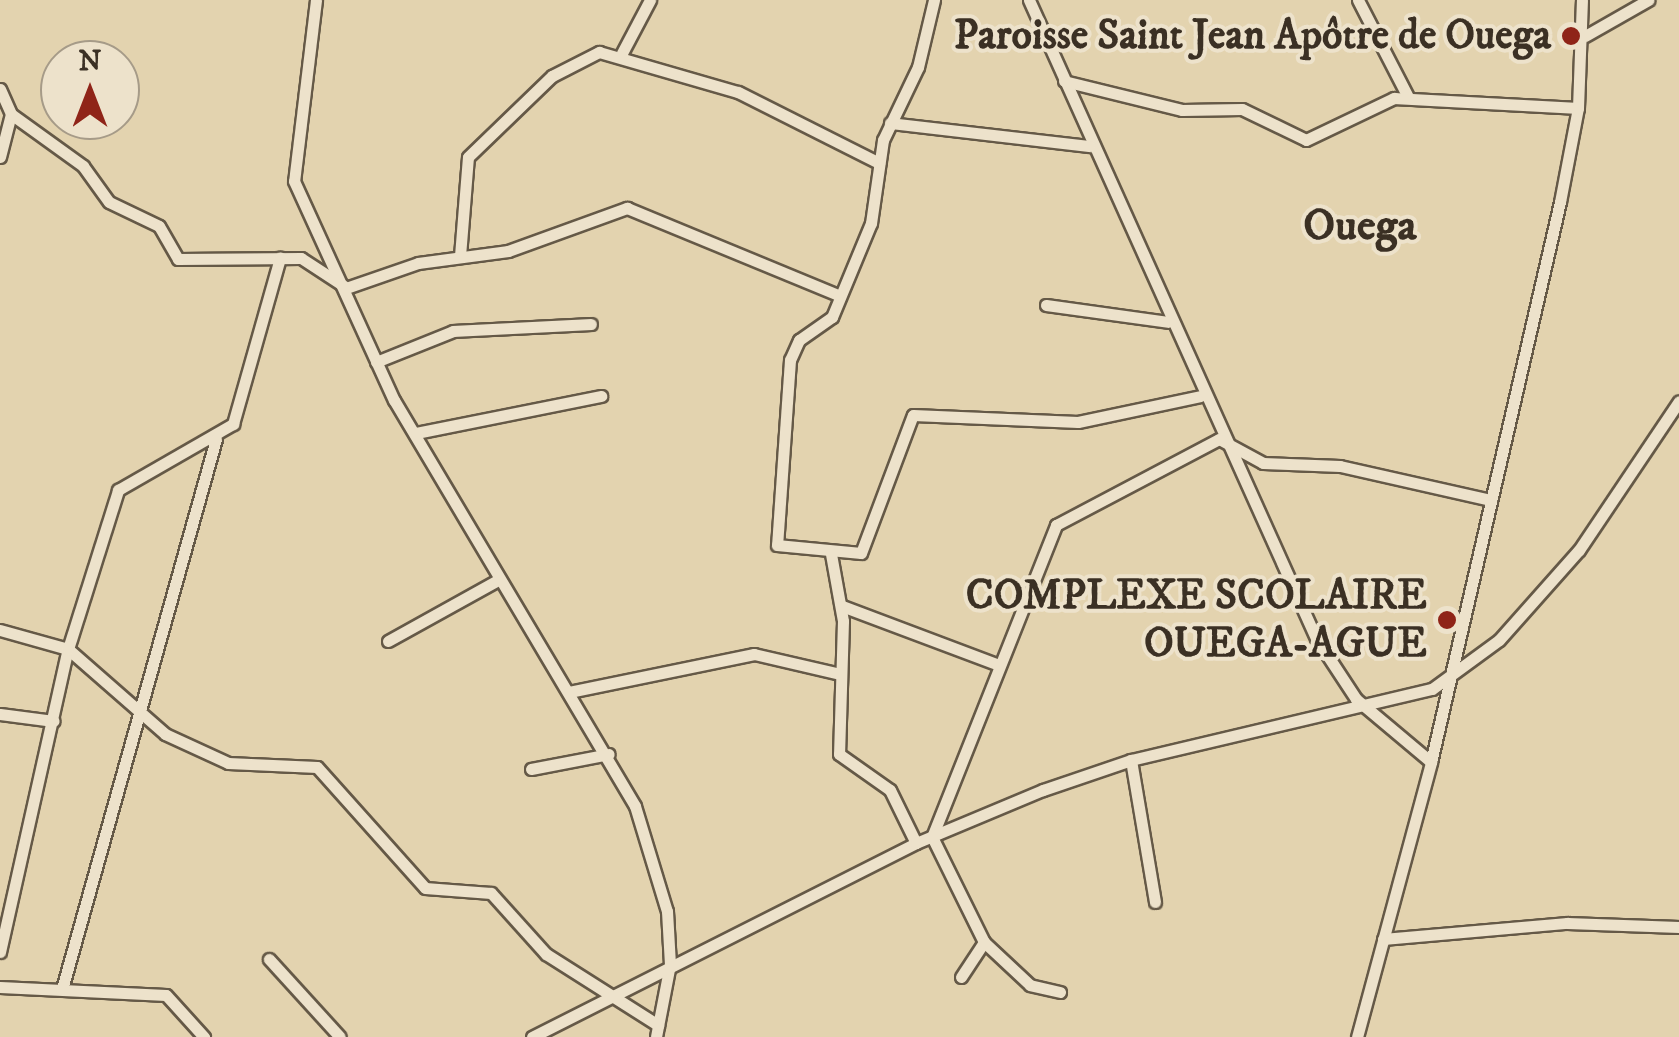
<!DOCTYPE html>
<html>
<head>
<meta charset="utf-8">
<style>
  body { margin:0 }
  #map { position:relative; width:1679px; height:1037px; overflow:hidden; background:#e3d3af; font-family:"IM FELL DW Pica",serif }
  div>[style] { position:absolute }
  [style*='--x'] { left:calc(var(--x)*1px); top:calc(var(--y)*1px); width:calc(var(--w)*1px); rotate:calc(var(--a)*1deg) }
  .roads { filter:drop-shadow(2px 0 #655947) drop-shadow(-2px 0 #655947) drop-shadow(0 2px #655947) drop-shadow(0 -2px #655947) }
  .minor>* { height:11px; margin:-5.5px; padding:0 5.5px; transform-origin:5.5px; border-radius:5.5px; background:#ede2cb }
  .dots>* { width:28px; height:28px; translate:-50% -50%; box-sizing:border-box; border:5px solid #ede2cb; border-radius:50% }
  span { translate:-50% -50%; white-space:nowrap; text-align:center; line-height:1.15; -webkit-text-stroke:8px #ede2cb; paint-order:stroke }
  .poi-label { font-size:42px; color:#3b3024; font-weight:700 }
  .right { translate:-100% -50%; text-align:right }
  .neighbourhood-label { font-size:45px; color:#3b3024; font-weight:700 }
  .north { position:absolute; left:40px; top:40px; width:100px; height:100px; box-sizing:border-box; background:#ede2cb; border:2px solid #a69b88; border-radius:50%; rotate:0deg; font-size:28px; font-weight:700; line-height:40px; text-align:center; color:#3b3024 }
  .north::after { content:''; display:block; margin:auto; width:35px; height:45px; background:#8f2418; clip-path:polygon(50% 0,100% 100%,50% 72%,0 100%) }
</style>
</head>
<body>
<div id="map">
  <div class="roads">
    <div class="minor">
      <i style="--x:316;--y:0;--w:182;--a:96.9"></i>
      <i style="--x:294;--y:181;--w:241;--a:65.5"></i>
      <i style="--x:394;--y:400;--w:472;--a:59.3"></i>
      <i style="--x:635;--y:806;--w:110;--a:73.1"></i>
      <i style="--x:667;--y:911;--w:53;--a:86.8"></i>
      <i style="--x:670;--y:964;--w:74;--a:100.9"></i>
      <i style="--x:934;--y:0;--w:69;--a:103.4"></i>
      <i style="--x:918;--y:67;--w:81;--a:115.6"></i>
      <i style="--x:883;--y:140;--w:84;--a:98.2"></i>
      <i style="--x:871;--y:223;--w:102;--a:112.5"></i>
      <i style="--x:832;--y:317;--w:40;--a:145.1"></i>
      <i style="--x:799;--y:340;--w:22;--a:114"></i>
      <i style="--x:790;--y:360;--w:185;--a:94"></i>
      <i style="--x:777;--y:545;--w:84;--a:5.4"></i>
      <i style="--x:861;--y:553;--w:147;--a:-69.4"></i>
      <i style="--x:913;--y:415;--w:165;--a:2.4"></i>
      <i style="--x:1078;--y:422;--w:125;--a:-12"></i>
      <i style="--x:1029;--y:0;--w:700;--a:65.78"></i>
      <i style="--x:1316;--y:638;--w:73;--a:56.7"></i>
      <i style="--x:1356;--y:699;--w:98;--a:40"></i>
      <i style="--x:1358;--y:0;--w:109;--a:62.7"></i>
      <i style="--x:1585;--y:36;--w:73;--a:-29.7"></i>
      <i style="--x:622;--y:53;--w:60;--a:-62.2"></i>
      <i style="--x:1064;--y:81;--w:122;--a:13.8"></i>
      <i style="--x:1182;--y:110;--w:60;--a:-1"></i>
      <i style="--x:1242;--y:109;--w:71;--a:25.8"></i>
      <i style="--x:1306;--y:140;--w:98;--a:-25.5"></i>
      <i style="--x:1394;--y:98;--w:184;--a:3.1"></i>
      <i style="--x:0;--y:89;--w:27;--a:66"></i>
      <i style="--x:11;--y:114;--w:89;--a:35.8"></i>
      <i style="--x:83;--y:166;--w:44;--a:54.2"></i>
      <i style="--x:109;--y:202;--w:55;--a:25.6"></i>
      <i style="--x:159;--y:226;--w:38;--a:60"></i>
      <i style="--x:178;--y:259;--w:123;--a:-0.5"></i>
      <i style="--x:301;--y:258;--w:51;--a:33.1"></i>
      <i style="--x:890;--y:123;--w:201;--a:6.6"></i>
      <i style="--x:0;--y:157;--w:44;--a:-75.7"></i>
      <i style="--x:460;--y:256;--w:99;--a:-85.4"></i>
      <i style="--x:468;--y:157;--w:117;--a:-44"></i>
      <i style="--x:552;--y:76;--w:53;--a:-27.1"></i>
      <i style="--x:599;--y:52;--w:145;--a:16.1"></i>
      <i style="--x:738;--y:92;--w:158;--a:26.7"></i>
      <i style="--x:346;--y:288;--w:76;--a:-19.1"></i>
      <i style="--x:418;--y:263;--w:91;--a:-7.6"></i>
      <i style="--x:508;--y:251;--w:127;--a:-19.9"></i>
      <i style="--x:627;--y:208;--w:228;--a:22.4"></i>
      <i style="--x:1046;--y:305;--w:123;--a:7.9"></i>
      <i style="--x:376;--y:362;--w:83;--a:-21.9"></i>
      <i style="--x:453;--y:331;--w:138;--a:-2.9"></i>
      <i style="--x:416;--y:433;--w:189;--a:-11.3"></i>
      <i style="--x:831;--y:554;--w:68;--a:79.8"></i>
      <i style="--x:843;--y:621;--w:133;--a:91.7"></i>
      <i style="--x:839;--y:754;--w:62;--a:35.2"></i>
      <i style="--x:890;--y:790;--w:59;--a:63.9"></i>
      <i style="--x:842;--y:606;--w:168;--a:20.6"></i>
      <i style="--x:0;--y:630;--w:71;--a:15.6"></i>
      <i style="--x:68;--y:649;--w:129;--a:41.2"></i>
      <i style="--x:165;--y:734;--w:69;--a:24.7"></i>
      <i style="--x:228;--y:763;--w:89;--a:2.6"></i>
      <i style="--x:317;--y:767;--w:162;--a:48.2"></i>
      <i style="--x:425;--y:888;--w:66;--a:4.3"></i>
      <i style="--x:491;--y:893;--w:82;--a:48"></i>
      <i style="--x:546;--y:954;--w:133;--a:32.4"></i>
      <i style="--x:388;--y:641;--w:126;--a:-29"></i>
      <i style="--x:569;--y:692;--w:189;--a:-11.6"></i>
      <i style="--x:754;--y:654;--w:88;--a:13.1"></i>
      <i style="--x:0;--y:714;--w:54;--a:7.4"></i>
      <i style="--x:1131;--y:760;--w:144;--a:80.4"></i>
      <i style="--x:531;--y:769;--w:79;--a:-10.9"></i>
      <i style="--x:1383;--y:939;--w:185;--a:-5"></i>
      <i style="--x:1567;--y:923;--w:112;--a:2"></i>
      <i style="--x:0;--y:952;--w:311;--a:-77.4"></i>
      <i style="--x:68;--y:649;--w:167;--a:-72.5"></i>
      <i style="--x:118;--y:490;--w:133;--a:-29.9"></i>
      <i style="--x:233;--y:424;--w:173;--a:-74.2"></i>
      <i style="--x:269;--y:959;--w:105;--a:47.7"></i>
      <i style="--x:961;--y:977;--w:42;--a:-56.7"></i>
      <i style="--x:0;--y:987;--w:166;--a:2.8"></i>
      <i style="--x:166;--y:995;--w:57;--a:47.9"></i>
      <i style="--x:62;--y:989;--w:571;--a:-74.36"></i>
      <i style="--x:1060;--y:992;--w:31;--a:-167"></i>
      <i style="--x:1030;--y:985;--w:63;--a:-136.9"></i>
      <i style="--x:984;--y:942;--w:117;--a:-116.3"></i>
      <i style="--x:932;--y:837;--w:336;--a:-68.3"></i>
      <i style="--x:1056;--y:525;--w:184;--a:-27.8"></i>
      <i style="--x:1219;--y:439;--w:50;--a:28.6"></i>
      <i style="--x:1263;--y:463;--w:77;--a:2.2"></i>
      <i style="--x:1340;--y:466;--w:155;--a:12.7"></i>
      <i style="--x:532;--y:1037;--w:430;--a:-26.8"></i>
      <i style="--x:916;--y:843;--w:138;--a:-22.7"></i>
      <i style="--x:1043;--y:790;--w:93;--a:-18.8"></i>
      <i style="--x:1131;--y:760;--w:309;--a:-13.3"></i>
      <i style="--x:1432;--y:689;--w:83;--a:-36.2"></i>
      <i style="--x:1499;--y:640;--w:120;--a:-48.4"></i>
      <i style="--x:1579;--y:550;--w:179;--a:-56.1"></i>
      <i style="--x:1357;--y:1037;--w:285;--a:-74.9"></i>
      <i style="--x:1431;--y:762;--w:575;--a:-77.03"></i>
      <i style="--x:1560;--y:202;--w:96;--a:-79.2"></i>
      <i style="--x:1578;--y:108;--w:108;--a:-87.9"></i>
    </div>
  </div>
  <div class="dots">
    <i style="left:1571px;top:36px;background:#8f2418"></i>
    <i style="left:1447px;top:620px;background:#8f2418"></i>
  </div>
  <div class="poi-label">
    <span class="right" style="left:1551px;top:36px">Paroisse Saint Jean Apôtre de Ouega</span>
    <span class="right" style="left:1427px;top:620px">COMPLEXE SCOLAIRE<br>OUEGA-AGUE</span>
  </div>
  <div class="neighbourhood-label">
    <span style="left:1360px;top:227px">Ouega</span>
  </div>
  <div class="north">N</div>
</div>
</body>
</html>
